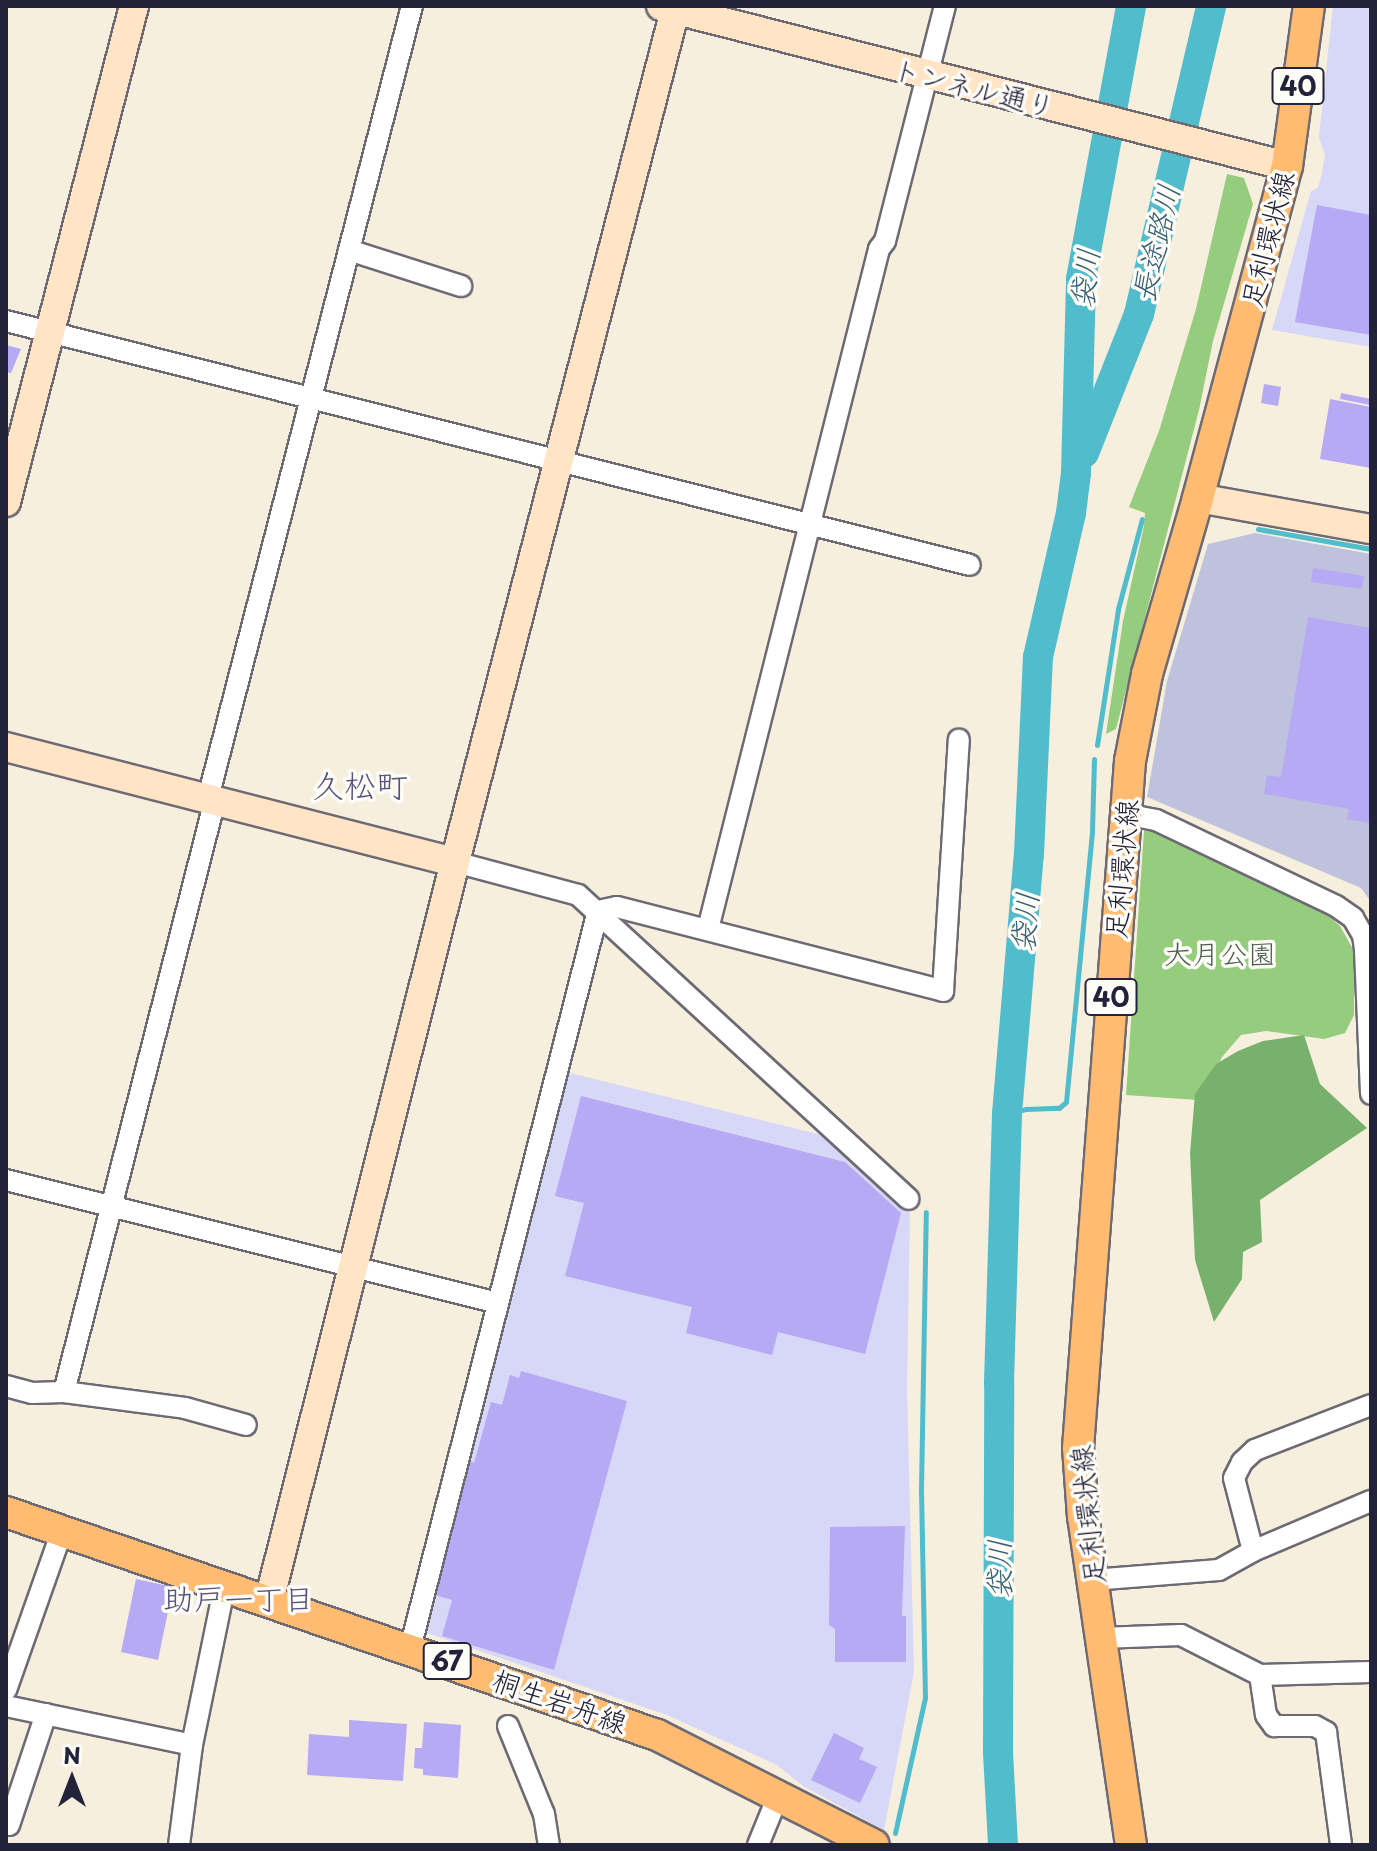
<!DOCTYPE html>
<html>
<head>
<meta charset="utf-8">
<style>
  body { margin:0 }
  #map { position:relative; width:1377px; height:1851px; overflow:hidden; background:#f7efde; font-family:"Playpen Sans","Klee One",sans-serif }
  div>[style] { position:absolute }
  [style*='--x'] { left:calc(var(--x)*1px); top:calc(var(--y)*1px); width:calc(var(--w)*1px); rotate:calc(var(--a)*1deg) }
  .built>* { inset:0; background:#d7d7f8 }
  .industrial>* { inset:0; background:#bfc2dd }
  .green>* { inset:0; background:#95cc7e }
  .forest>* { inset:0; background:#78b06d }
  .stream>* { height:5px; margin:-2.5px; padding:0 2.5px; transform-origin:2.5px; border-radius:2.5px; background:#51bccc }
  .river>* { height:30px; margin:-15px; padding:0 15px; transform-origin:15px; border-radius:15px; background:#51bccc }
  .building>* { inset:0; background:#b6aaf4 }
  .roads { filter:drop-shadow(2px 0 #6d6a74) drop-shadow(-2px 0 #6d6a74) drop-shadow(0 2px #6d6a74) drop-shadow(0 -2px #6d6a74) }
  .street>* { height:20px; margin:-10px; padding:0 10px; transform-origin:10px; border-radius:10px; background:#fff }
  .secondary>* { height:28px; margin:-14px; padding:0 14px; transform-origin:14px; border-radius:14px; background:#ffe4c6 }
  .primary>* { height:30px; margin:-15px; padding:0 15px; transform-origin:15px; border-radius:15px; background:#ffbb71 }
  span { translate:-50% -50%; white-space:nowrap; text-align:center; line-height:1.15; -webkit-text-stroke:7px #fdfcf7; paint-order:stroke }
  .shield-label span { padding:2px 6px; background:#fdfcf7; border:2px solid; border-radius:6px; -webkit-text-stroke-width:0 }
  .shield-label { font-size:26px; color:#22223b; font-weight:700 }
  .street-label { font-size:28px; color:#22223b }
  .park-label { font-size:28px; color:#4a5e52 }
  .water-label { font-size:30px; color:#356075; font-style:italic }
  .neighbourhood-label { font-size:30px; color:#56527c }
  .quarter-label { font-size:32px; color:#56527c }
  .frame { position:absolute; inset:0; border:8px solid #22223b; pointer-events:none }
  .north { position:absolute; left:32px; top:1739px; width:80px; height:80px; -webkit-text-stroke:6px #fdfcf7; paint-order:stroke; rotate:0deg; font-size:22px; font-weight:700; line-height:32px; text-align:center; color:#22223b }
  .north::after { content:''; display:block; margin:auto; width:28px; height:36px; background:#22223b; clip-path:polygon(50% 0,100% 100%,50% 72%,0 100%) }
</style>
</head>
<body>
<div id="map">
  <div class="built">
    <i style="clip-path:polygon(1333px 6px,1371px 6px,1371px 347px,1272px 330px,1311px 191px,1318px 188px,1322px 173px,1325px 155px,1319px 137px)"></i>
    <i style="clip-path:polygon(566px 1072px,826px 1136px,910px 1212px,907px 1388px,914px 1672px,884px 1830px,803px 1786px,777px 1765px,667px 1715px,424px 1632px)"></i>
  </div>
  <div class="industrial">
    <i style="clip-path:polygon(1255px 533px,1371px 554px,1371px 902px,1361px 888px,1147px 797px,1167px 681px,1208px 544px)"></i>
  </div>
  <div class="green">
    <i style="clip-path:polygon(1227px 174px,1244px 178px,1253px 204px,1213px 341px,1199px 410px,1116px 729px,1106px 734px,1123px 621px,1144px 526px,1145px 513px,1129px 507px,1159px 431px,1196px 309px)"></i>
    <i style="clip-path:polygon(1152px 827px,1261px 879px,1330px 917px,1340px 926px,1354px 951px,1354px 1015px,1345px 1033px,1324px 1039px,1266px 1031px,1241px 1035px,1222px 1057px,1214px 1075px,1211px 1101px,1126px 1095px,1144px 831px)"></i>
  </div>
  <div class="forest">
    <i style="clip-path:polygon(1304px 1035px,1320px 1084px,1367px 1128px,1260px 1200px,1262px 1242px,1243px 1252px,1242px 1279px,1214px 1322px,1195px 1260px,1190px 1153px,1195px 1094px,1216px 1064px,1238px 1051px,1263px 1041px)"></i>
  </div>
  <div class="stream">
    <i style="--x:1258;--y:529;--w:115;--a:10"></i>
    <i style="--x:1097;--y:745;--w:138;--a:-81.2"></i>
    <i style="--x:1118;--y:609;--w:93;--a:-75.1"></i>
    <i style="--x:1007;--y:1114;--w:20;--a:-15"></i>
    <i style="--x:1026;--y:1109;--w:33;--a:-2"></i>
    <i style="--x:1059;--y:1108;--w:9;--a:-41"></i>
    <i style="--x:1066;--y:1102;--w:272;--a:-84.5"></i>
    <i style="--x:1092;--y:831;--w:72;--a:-88.4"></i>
    <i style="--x:895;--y:1833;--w:138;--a:-77.5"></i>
    <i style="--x:925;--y:1698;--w:209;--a:-91.1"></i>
    <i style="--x:921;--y:1489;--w:277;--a:-89"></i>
  </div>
  <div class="river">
    <i style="--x:1084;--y:453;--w:149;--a:-68.4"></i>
    <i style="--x:1139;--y:314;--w:316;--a:-76.8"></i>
    <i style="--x:1003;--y:1845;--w:93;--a:-93.1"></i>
    <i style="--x:998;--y:1752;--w:369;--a:-89.8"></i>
    <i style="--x:999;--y:1383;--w:269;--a:-88.3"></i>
    <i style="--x:1007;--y:1114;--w:261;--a:-85.2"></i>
    <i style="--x:1029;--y:854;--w:197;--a:-87.4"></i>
    <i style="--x:1038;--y:657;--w:148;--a:-77.1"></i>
    <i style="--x:1071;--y:513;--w:40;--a:-82.9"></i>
    <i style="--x:1076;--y:473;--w:194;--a:-88.5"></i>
    <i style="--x:1081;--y:279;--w:278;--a:-79.6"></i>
  </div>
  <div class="building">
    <i style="clip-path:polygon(1317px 205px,1371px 215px,1371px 335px,1295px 322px)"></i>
    <i style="clip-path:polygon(6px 345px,21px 349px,11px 373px,6px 372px)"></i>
    <i style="clip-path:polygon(1264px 384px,1281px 387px,1278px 406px,1261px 403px)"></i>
    <i style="clip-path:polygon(1341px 393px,1371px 399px,1370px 405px,1340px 399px)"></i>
    <i style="clip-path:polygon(1330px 399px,1371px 407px,1371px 468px,1320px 459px)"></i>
    <i style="clip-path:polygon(1313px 568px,1364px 576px,1362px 589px,1311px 582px)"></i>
    <i style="clip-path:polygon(1308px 617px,1371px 628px,1371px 823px,1347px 819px,1349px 809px,1264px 794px,1267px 775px,1281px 777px)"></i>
    <i style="clip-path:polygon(581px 1096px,845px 1162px,901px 1213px,865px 1354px,778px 1332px,772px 1355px,686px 1333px,692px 1307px,565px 1276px,584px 1203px,555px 1196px)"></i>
    <i style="clip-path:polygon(521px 1371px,627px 1401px,554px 1670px,442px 1636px,452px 1600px,435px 1595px,470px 1461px,474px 1463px,491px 1402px,502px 1405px,510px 1375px,519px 1378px)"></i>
    <i style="clip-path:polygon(905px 1526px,902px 1616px,906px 1616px,906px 1662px,835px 1662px,835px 1629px,829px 1625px,830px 1527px)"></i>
    <i style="clip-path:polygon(136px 1579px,173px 1587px,158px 1660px,121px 1652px)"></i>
    <i style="clip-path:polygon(349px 1720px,407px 1724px,403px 1781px,307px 1775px,309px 1734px,349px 1737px)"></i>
    <i style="clip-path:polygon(424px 1722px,461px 1725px,458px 1778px,423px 1775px,423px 1769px,414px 1768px,415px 1748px,422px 1748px)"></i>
    <i style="clip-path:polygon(834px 1733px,864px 1748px,859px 1759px,877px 1767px,860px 1803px,811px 1780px)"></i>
  </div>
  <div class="roads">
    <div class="street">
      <i style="--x:349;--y:250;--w:118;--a:17.8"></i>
      <i style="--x:6;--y:321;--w:994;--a:14.2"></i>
      <i style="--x:208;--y:798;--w:818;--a:-75.56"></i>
      <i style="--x:1125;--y:814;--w:32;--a:11"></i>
      <i style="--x:1156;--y:820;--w:199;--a:25.5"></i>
      <i style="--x:1336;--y:906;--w:21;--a:35"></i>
      <i style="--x:1353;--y:918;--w:20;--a:60"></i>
      <i style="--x:1363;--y:935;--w:15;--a:82"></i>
      <i style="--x:1365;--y:950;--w:144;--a:87.6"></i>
      <i style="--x:455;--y:862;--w:127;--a:15"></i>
      <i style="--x:578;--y:895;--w:449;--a:42.6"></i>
      <i style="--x:708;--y:929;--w:701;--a:-75.88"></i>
      <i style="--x:879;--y:249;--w:10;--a:-53"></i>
      <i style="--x:885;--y:241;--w:243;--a:-75.7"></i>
      <i style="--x:6;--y:1180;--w:507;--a:14.04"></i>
      <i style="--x:6;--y:1386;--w:27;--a:15"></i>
      <i style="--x:32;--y:1393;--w:32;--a:-2"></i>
      <i style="--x:64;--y:1392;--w:122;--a:7.5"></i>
      <i style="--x:185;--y:1408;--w:63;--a:15.6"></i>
      <i style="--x:64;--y:1392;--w:611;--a:-75.69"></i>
      <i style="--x:1253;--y:1551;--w:75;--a:-104.6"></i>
      <i style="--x:1234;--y:1478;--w:18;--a:-63"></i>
      <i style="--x:1242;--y:1462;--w:18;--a:-43"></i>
      <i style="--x:1255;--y:1450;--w:124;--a:-21.2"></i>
      <i style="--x:1092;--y:1580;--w:127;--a:-4.5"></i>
      <i style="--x:1219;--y:1570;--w:39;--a:-29"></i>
      <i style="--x:1253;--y:1551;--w:128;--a:-23"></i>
      <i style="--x:1101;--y:1638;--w:80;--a:-2.1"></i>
      <i style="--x:1181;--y:1635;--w:89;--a:26.9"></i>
      <i style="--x:1260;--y:1675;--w:111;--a:-1.5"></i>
      <i style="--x:410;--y:1649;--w:762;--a:-75.71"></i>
      <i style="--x:598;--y:911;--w:19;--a:-12"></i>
      <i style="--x:617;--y:907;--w:337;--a:14.4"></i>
      <i style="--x:943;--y:991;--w:252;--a:-86.4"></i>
      <i style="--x:1260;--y:1675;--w:40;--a:81.5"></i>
      <i style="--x:1266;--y:1715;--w:14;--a:54"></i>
      <i style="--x:1274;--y:1726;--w:41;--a:0"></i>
      <i style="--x:1315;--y:1726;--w:13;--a:29"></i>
      <i style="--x:1326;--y:1732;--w:114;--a:82.4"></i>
      <i style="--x:6;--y:1690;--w:169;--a:-70.6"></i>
      <i style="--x:6;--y:1706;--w:190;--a:11.8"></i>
      <i style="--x:508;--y:1726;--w:95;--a:67.8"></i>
      <i style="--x:544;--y:1814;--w:31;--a:81"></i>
      <i style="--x:9;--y:1825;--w:117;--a:-71.6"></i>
      <i style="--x:179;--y:1845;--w:101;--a:-82.6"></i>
      <i style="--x:192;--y:1745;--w:164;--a:-78.4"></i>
      <i style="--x:758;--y:1845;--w:53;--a:-67.8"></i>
    </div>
    <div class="secondary">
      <i style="--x:661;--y:6;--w:646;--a:14.34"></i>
      <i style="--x:1198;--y:498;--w:176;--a:10.2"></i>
      <i style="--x:6;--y:502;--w:512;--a:-75.53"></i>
      <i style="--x:6;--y:747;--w:463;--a:14.4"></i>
      <i style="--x:269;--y:1601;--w:762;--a:-75.87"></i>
      <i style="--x:455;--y:862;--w:884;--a:-75.52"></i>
    </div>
    <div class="primary">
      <i style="--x:6;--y:1512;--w:688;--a:18.91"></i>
      <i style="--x:657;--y:1735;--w:243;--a:26.9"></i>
      <i style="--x:1131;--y:1845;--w:331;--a:-98.3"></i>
      <i style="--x:1083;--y:1517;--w:69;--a:-94.1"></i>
      <i style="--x:1078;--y:1448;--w:689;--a:-85.67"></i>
      <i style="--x:1130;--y:761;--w:89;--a:-78.9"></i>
      <i style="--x:1147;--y:674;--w:183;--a:-73.8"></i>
      <i style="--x:1198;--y:498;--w:344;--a:-75"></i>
      <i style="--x:1287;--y:166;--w:162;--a:-82.2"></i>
    </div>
  </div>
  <div class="shield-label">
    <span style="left:1298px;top:86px">40</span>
    <span style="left:1111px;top:997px">40</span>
    <span style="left:447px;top:1661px">67</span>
  </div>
  <div class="street-label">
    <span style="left:974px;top:87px;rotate:14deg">トンネル通り</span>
    <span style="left:1267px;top:239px;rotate:-76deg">足利環状線</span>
    <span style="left:1121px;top:869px;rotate:-85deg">足利環状線</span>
    <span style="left:1087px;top:1515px;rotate:-96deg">足利環状線</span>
    <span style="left:560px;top:1701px;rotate:19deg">桐生岩舟線</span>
  </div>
  <div class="park-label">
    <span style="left:1220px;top:953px">大月公園</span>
  </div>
  <div class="water-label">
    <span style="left:1155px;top:243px;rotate:-77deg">長途路川</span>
    <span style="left:1084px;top:278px;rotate:-83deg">袋川</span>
    <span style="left:1024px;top:922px;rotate:-85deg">袋川</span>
    <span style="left:998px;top:1569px;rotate:-90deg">袋川</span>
  </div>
  <div class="neighbourhood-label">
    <span style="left:239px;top:1598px">助戸一丁目</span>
  </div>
  <div class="quarter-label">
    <span style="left:360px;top:784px">久松町</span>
  </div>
  <div class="frame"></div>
  <div class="north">N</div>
</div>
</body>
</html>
